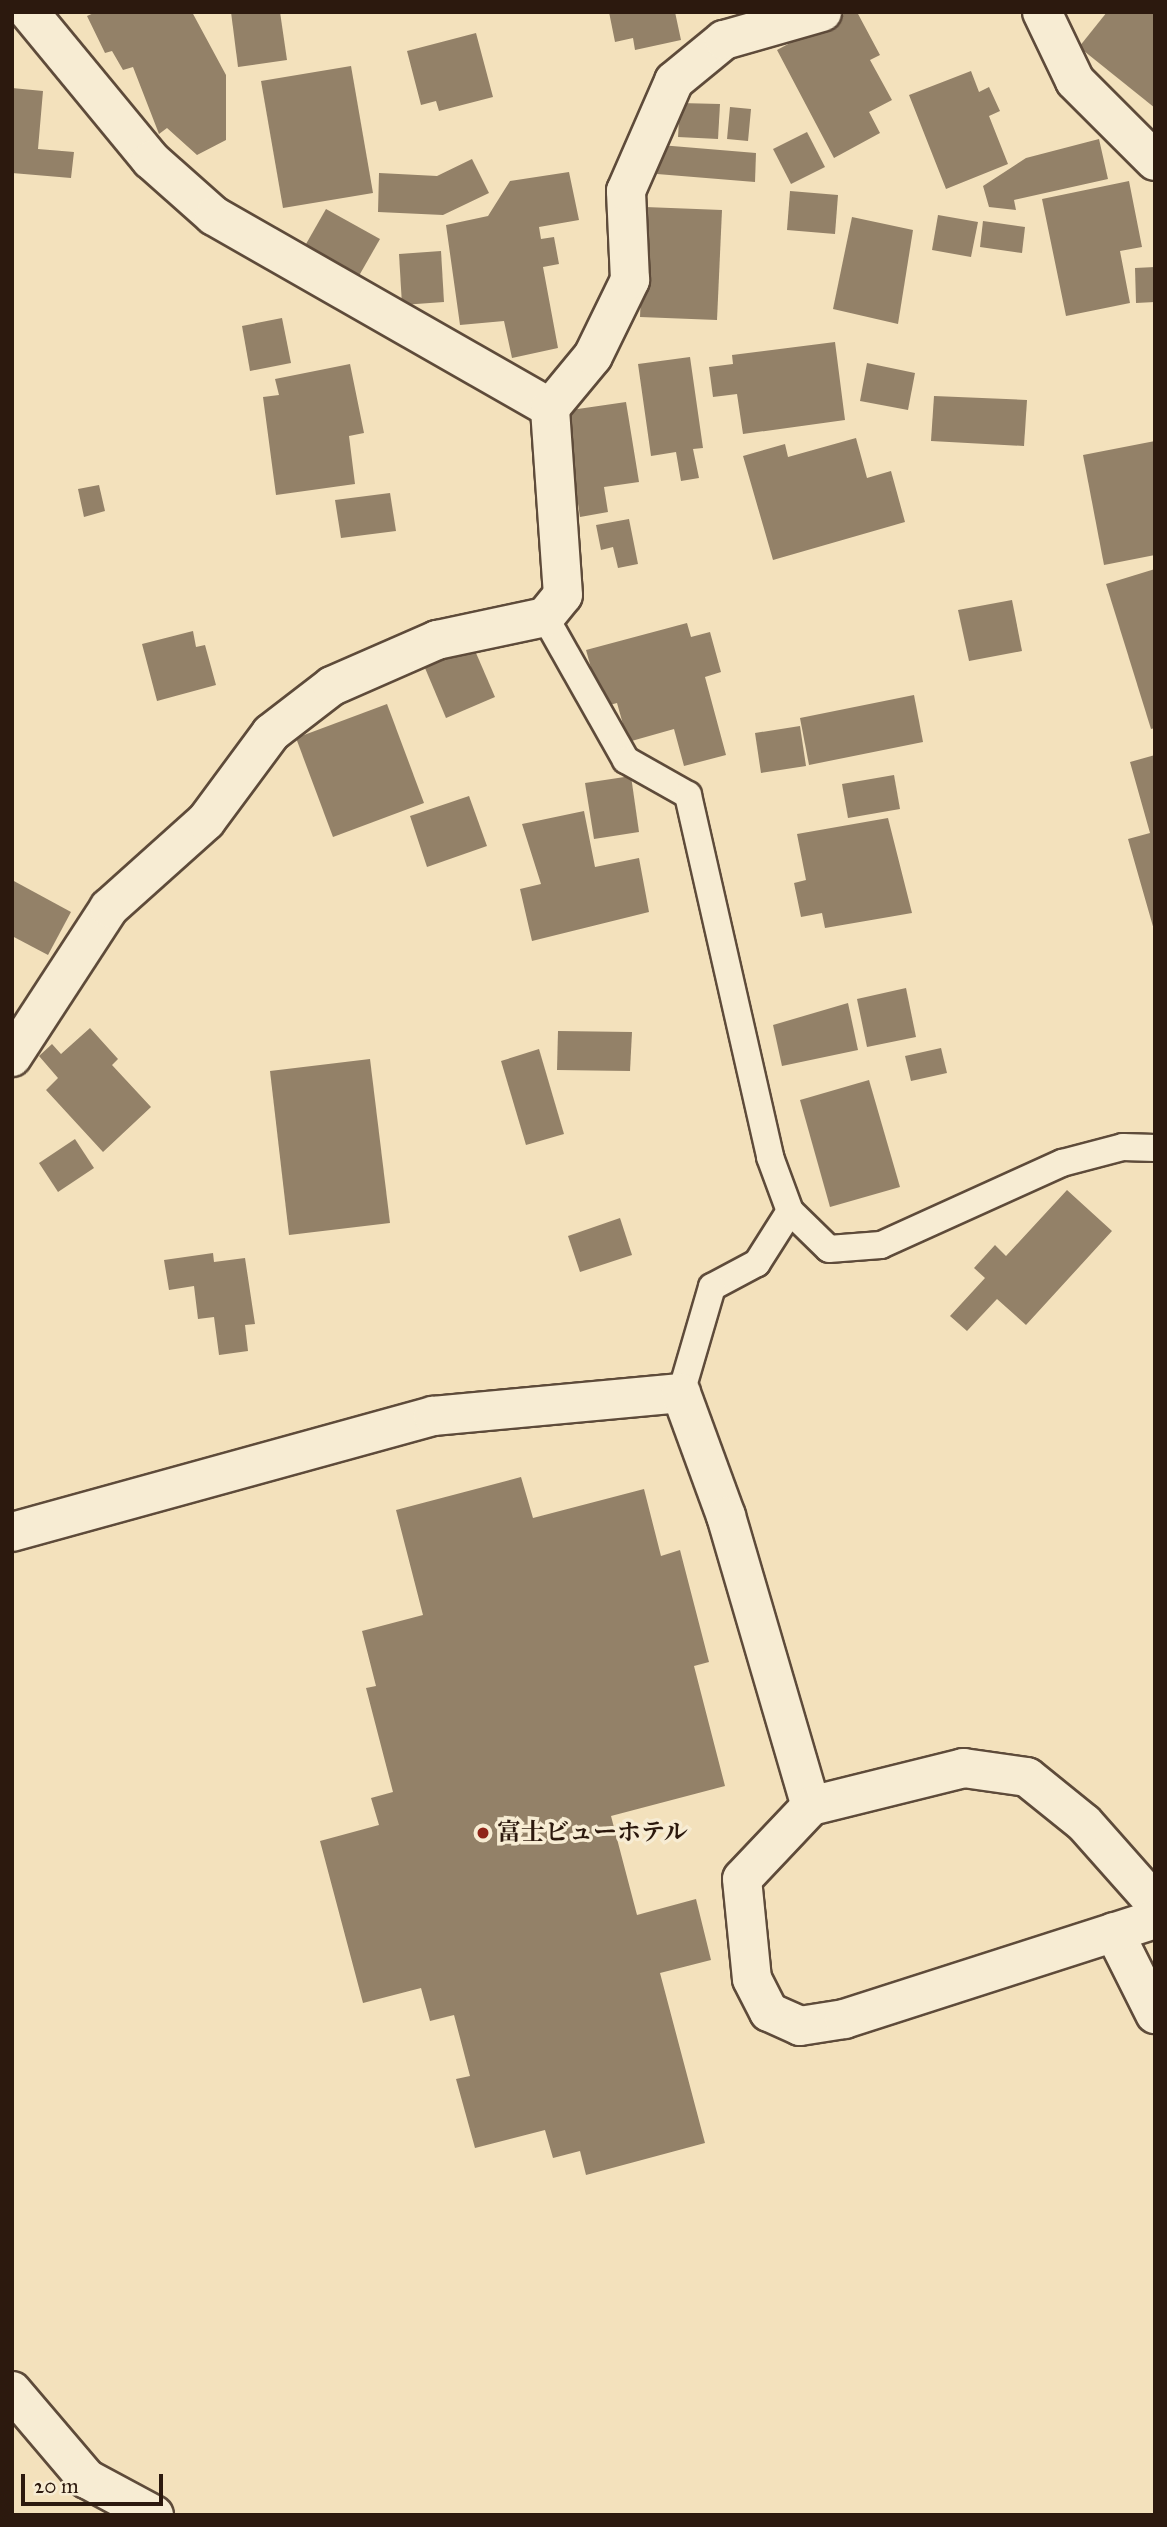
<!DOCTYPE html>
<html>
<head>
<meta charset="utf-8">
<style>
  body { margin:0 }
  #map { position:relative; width:1167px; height:2527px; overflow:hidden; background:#f3e1bc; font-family:"IM FELL Great Primer","Noto Serif JP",serif }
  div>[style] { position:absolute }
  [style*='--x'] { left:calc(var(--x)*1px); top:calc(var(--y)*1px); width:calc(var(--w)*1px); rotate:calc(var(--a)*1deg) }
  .building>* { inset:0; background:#938168 }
  .roads { filter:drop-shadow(2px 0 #5e4b3a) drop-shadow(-2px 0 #5e4b3a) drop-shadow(0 2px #5e4b3a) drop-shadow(0 -2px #5e4b3a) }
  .service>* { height:26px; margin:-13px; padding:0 13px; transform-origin:13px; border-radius:13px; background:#f7ecd3 }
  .minor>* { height:38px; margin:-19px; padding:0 19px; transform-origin:19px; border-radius:19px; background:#f7ecd3 }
  .tertiary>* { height:38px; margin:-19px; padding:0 19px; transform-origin:19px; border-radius:19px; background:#f7ecd3 }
  .secondary>* { height:38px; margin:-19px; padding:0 19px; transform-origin:19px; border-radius:19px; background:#f7ecd3 }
  .dots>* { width:19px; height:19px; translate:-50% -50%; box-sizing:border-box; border:4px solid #f7ecd3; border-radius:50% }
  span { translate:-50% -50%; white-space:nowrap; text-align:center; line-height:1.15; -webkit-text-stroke:7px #f7ecd3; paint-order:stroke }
  .poi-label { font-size:24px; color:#2c190e; font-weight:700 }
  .left { translate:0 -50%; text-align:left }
  .frame { position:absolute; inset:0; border:14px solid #2c190e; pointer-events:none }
  .scale { position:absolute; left:21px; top:2474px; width:142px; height:32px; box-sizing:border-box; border:4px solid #2c190e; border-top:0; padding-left:9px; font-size:21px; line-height:24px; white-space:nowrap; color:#2c190e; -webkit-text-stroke:5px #f7ecd3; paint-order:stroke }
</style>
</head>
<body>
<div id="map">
  <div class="building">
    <i style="clip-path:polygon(96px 12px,192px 12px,226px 75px,226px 140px,197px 155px,167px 128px,159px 134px,133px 67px,123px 70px,112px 51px,105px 53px,87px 16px)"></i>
    <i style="clip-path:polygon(231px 12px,280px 12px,287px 60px,238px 67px)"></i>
    <i style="clip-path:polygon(609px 12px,675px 12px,681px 40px,635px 50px,633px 38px,615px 42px)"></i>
    <i style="clip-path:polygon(848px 12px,857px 12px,880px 55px,870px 60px,892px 100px,869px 112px,880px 133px,834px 158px,777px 50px)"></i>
    <i style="clip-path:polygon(1107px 12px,1155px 12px,1155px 108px,1079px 47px)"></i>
    <i style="clip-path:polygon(476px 33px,493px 97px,439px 111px,436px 101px,421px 105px,407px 51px)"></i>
    <i style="clip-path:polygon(351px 66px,373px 193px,283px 208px,261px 81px)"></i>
    <i style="clip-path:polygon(971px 71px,979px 92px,989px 87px,1000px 111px,989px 116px,1008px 164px,946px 189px,909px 95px)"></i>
    <i style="clip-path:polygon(12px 88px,43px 91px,38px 149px,74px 152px,71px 178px,12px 173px)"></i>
    <i style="clip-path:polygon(680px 103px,720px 104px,718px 139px,678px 137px)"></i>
    <i style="clip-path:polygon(730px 107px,751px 109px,748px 141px,727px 139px)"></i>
    <i style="clip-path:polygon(807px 132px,825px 167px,791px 184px,773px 149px)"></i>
    <i style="clip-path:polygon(1099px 139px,1108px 179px,1014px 200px,1016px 210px,989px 207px,983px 186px,1026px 158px)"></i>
    <i style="clip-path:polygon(660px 145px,756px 153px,755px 182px,657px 174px)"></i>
    <i style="clip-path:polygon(472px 159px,489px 193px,443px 215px,378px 212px,379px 173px,437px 176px)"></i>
    <i style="clip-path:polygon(569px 172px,579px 220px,539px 227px,541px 239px,554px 237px,559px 264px,543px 267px,558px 348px,512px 358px,504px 321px,460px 325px,446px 225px,488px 216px,510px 181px)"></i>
    <i style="clip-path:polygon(1129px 181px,1142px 247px,1120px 251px,1130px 303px,1066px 316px,1042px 199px)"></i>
    <i style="clip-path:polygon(790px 191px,838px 195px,835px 234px,787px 230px)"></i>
    <i style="clip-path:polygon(645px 207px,722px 210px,717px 320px,640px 317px)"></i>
    <i style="clip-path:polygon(326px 209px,380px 239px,356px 281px,302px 251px)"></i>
    <i style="clip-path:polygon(938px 215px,978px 222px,971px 257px,932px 250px)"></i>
    <i style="clip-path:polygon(852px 217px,913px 230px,898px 324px,833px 309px)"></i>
    <i style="clip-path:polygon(983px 221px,1025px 227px,1022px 253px,980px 247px)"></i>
    <i style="clip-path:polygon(441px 251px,444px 302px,402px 305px,399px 254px)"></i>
    <i style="clip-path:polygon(1155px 267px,1155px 302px,1136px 303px,1135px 268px)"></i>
    <i style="clip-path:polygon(282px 318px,291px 363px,250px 371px,242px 326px)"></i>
    <i style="clip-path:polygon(835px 342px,845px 420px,743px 434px,737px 394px,713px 397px,709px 367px,733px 364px,732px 355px)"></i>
    <i style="clip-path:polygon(690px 357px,703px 448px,693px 449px,699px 478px,681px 481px,676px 452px,651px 456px,638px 364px)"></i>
    <i style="clip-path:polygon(867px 363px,915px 373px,908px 410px,860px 401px)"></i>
    <i style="clip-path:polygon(350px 364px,364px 433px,349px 436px,355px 484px,276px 495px,263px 397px,279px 395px,275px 379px)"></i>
    <i style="clip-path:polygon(934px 396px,1027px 400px,1024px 446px,931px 441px)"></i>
    <i style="clip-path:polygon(626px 402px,639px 482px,604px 487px,608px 512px,580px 517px,564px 411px)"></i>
    <i style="clip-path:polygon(856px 438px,867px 478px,891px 471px,905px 522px,773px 560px,743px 456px,785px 444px,788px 457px)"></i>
    <i style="clip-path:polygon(1155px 441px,1155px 555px,1104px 565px,1083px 455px)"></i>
    <i style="clip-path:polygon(99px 485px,105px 511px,84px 517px,78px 489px)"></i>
    <i style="clip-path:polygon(390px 493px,396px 531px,341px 538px,335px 500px)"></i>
    <i style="clip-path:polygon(629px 519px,638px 564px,618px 568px,613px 547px,601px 550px,596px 525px)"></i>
    <i style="clip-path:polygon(1155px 569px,1155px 728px,1151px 729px,1106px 584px)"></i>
    <i style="clip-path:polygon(1012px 600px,1022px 651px,969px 661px,958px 610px)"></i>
    <i style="clip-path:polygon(687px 623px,691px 637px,710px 632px,721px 672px,705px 677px,726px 755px,684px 766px,674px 729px,628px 742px,617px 703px,602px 707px,586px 650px)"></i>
    <i style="clip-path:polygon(193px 631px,196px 647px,205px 645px,216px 685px,157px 701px,142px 644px)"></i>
    <i style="clip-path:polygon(473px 646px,495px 697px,446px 718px,425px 668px)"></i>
    <i style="clip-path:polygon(914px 695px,923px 742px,809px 765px,800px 718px)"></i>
    <i style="clip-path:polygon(387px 704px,424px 803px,333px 837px,296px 738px)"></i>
    <i style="clip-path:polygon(800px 726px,806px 766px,761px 773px,755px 733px)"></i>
    <i style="clip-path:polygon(1155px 755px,1155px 930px,1154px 930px,1128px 839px,1150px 833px,1130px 762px)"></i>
    <i style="clip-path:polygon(894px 775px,900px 809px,848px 818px,842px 784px)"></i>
    <i style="clip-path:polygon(631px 776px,639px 832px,594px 839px,585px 783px)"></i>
    <i style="clip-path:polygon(469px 796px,487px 846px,427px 867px,410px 816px)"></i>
    <i style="clip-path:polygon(584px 811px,595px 867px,639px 858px,649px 912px,532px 941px,520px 889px,541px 884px,522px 824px)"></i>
    <i style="clip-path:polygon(888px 818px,912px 913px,825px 928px,822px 913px,801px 917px,794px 883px,806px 880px,797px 834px)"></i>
    <i style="clip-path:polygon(12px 880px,71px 912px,48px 955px,12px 936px)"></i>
    <i style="clip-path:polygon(906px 988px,916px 1037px,867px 1047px,857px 999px)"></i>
    <i style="clip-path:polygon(848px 1003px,858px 1050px,782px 1066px,773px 1025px)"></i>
    <i style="clip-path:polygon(90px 1028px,118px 1059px,112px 1065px,151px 1107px,103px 1152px,46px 1090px,58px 1078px,39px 1056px,52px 1044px,61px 1054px)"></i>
    <i style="clip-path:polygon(558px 1031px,632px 1032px,630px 1071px,557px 1070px)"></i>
    <i style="clip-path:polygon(941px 1048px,947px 1073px,911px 1081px,905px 1056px)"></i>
    <i style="clip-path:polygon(539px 1049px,564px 1134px,526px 1145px,501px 1061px)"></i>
    <i style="clip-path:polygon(370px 1059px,390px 1223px,289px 1235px,270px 1071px)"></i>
    <i style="clip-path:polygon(869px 1080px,900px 1187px,830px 1207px,800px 1100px)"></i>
    <i style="clip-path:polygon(75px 1139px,94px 1168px,58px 1192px,39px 1163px)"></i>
    <i style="clip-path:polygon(1067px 1190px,1112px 1231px,1026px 1325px,997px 1299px,967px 1331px,950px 1316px,985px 1278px,974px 1268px,995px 1245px,1006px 1256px)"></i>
    <i style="clip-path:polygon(620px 1218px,632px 1255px,580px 1272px,568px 1236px)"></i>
    <i style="clip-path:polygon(213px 1253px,214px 1262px,245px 1258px,255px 1324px,245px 1325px,248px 1351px,219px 1355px,214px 1317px,198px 1319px,194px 1286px,169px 1290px,164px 1260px)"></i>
    <i style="clip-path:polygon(521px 1477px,533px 1518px,644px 1489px,661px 1556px,680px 1550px,709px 1662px,694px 1666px,725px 1786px,611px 1816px,637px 1915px,696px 1899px,711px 1960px,660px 1973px,705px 2143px,586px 2175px,580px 2151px,553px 2158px,545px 2130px,475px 2148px,456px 2079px,470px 2076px,454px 2015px,430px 2021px,421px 1988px,363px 2003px,320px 1841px,379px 1825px,371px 1798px,393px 1792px,366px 1688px,376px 1686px,362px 1631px,423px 1615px,396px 1510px)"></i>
  </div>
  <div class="roads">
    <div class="service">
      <i style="--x:545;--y:617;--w:164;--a:60.5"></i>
      <i style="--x:626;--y:760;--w:71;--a:29.4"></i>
      <i style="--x:688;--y:795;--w:371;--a:77.2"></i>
      <i style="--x:770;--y:1157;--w:58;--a:69.7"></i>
      <i style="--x:790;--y:1211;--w:62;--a:122.4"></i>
      <i style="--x:757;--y:1263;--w:51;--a:151.9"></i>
      <i style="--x:712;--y:1287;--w:110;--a:106.3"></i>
      <i style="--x:790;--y:1211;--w:54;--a:44.3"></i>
      <i style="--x:829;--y:1249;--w:52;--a:-4.4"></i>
      <i style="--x:881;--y:1245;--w:199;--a:-24.4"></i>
      <i style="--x:1062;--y:1163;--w:63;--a:-14.7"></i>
      <i style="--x:1123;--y:1147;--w:32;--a:2"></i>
    </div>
    <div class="minor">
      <i style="--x:29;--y:12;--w:192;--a:50.5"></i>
      <i style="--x:151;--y:160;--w:84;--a:41.6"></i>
      <i style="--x:214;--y:216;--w:387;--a:29.7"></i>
      <i style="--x:1042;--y:12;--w:76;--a:64.4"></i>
      <i style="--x:1075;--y:81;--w:113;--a:45"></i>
      <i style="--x:12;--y:1057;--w:178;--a:-56.9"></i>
      <i style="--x:109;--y:908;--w:130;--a:-41.9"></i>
      <i style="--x:206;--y:821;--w:109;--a:-53.5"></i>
      <i style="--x:271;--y:733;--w:77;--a:-37.6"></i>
      <i style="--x:332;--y:686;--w:115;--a:-23.7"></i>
      <i style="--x:437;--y:640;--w:110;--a:-12"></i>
      <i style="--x:545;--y:617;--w:28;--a:-51"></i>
      <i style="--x:563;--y:595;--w:187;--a:-94"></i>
      <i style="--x:550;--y:408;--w:67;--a:-50.4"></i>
      <i style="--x:593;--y:356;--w:85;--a:-64"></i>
      <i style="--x:630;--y:280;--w:89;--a:-92.6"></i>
      <i style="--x:626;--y:191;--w:120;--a:-66.4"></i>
      <i style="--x:674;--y:81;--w:65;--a:-39.4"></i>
      <i style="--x:724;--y:40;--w:102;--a:-15.9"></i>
      <i style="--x:12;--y:1532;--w:437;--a:-15.4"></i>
      <i style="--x:433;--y:1416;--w:249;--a:-5.3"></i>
      <i style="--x:681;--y:1393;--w:131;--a:69.9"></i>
      <i style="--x:726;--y:1516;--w:302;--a:73.7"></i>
      <i style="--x:1114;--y:1932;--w:92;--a:63.4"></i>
    </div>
    <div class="tertiary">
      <i style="--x:1155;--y:1903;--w:107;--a:-131.6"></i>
      <i style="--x:1084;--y:1823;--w:73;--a:-141.1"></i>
      <i style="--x:1027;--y:1777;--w:64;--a:-171.9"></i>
      <i style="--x:964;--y:1768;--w:158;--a:166.1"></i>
      <i style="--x:811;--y:1806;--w:100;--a:133.4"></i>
      <i style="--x:742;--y:1879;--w:100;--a:84.3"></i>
      <i style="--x:752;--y:1979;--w:37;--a:63"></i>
      <i style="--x:769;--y:2012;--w:34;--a:24"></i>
      <i style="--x:800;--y:2026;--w:45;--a:-9"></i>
      <i style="--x:844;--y:2019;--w:327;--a:-17.8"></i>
    </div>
    <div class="secondary">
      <i style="--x:12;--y:2391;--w:116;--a:49.6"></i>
      <i style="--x:87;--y:2479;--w:76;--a:28.2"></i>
    </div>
  </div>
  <div class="dots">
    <i style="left:483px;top:1833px;background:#8f2418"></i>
  </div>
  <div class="poi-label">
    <span class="left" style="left:497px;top:1833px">富士ビューホテル</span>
  </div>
  <div class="frame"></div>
  <div class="scale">20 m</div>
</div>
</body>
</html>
